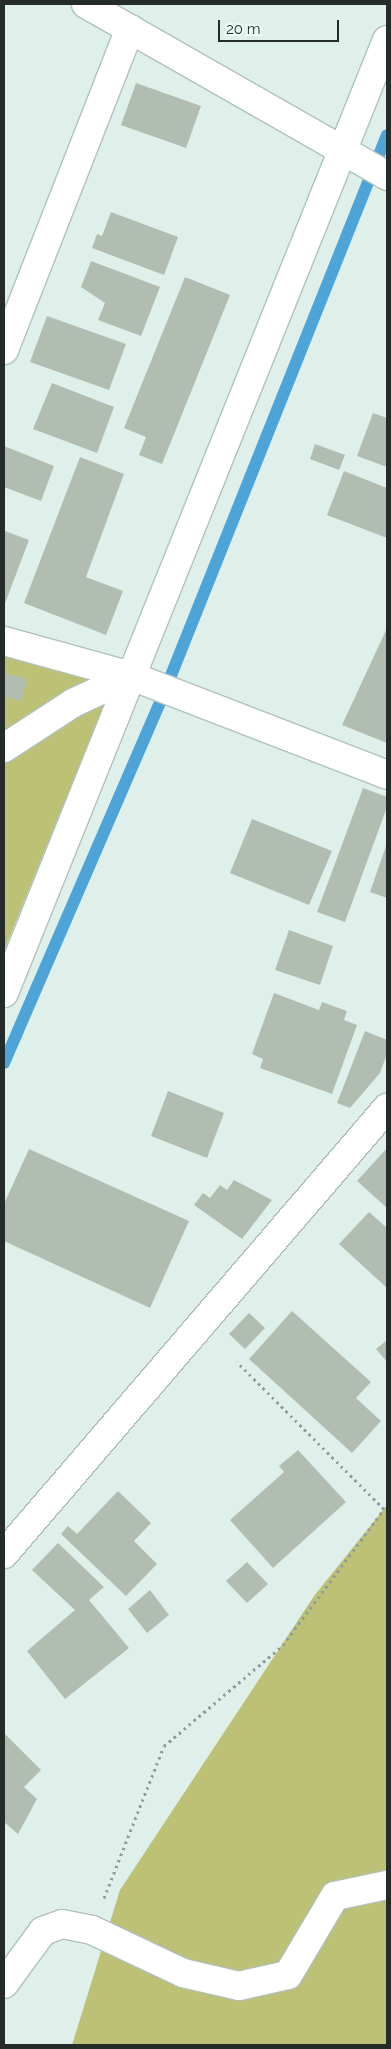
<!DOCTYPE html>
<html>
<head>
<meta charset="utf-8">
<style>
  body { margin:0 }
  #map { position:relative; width:391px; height:2049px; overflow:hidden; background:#dff0eb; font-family:Raleway,sans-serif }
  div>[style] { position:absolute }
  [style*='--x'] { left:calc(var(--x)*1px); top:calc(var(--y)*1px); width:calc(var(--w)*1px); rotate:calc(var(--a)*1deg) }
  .green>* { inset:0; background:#bdc175 }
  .stream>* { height:12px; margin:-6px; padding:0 6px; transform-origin:6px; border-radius:6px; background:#4ea4d7 }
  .building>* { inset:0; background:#b2bdb1 }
  .path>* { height:3px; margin-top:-1.5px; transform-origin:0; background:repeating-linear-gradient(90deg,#909c99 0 2.5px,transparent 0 6.5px) }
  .roads { filter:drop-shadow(1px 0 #b0c1bc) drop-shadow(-1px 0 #b0c1bc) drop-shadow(0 1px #b0c1bc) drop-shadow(0 -1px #b0c1bc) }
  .minor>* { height:28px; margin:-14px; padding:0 14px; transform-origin:14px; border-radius:14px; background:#fff }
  span { translate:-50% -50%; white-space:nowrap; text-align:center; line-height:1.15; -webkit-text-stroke:4.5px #ecfef8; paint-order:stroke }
  .frame { position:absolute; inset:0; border:5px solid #252b29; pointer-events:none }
  .scale { position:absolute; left:218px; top:20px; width:121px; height:22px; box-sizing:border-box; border:2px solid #252b29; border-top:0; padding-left:6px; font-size:15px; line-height:18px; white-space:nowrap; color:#252b29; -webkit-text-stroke:4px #ecfef8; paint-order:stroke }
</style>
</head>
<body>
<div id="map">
  <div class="green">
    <i style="clip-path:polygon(4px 656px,95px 676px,106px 700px,4px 951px)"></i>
    <i style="clip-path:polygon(387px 1505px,387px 2045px,72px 2045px,120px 1890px,314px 1596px)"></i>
  </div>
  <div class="stream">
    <i style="--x:4;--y:1063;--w:398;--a:-66.6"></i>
    <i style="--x:162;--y:698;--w:606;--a:-68.22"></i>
  </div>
  <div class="building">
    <i style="clip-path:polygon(136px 83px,201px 106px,186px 148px,121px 125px)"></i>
    <i style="clip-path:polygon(111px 212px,178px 237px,164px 275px,92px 248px,97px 234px,102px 236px)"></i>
    <i style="clip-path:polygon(91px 261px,160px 287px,141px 336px,98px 320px,105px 303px,81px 287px)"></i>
    <i style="clip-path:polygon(185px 277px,230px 295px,162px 464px,139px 455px,146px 437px,124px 428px)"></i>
    <i style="clip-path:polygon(47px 316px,126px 344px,109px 390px,30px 362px)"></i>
    <i style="clip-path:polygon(52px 383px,114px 407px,97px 453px,33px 429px)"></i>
    <i style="clip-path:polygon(373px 413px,387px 418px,387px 467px,357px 456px)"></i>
    <i style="clip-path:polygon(315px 444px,345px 455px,339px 470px,310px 459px)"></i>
    <i style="clip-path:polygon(4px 446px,54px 466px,41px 501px,4px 487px)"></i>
    <i style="clip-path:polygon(80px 457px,124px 474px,86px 577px,123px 591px,106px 635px,24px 603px)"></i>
    <i style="clip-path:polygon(344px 471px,387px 488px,387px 538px,327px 515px)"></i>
    <i style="clip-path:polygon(5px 531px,29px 540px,4px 606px,4px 533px)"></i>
    <i style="clip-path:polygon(387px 628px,387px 743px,342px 725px)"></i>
    <i style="clip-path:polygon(4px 673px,27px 679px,21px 701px,6px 697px)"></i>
    <i style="clip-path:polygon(363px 788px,387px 797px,387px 807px,345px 922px,317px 912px)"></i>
    <i style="clip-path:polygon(252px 819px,332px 851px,309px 905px,230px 873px)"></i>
    <i style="clip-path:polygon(387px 843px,387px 898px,370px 892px)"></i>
    <i style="clip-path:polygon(289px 930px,333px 946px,320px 985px,275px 970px)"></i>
    <i style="clip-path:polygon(274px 993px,319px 1010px,322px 1002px,347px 1011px,344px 1020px,357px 1025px,332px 1094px,260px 1068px,263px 1059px,252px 1054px)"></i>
    <i style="clip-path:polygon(365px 1031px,387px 1040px,387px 1054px,380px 1073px,350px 1108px,337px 1103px)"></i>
    <i style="clip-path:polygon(168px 1091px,224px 1113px,207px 1158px,151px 1136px)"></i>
    <i style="clip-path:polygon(387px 1148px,387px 1208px,357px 1181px)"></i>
    <i style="clip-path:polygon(29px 1149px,189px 1221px,150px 1308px,4px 1241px,4px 1204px)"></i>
    <i style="clip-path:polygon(234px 1180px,272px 1200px,242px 1239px,194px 1205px,203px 1193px,210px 1198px,220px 1185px,227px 1190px)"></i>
    <i style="clip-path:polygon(369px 1212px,387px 1228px,387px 1288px,339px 1244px)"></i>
    <i style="clip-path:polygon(292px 1311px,371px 1382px,356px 1398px,381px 1421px,352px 1453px,249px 1359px)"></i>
    <i style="clip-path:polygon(249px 1313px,265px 1328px,245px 1349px,229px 1334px)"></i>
    <i style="clip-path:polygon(387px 1340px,387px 1362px,376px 1349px)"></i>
    <i style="clip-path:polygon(298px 1450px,346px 1502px,273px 1568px,230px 1520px,284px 1472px,279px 1466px)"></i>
    <i style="clip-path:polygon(118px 1491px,151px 1523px,134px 1541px,157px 1564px,126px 1596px,61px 1534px,68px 1526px,77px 1534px)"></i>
    <i style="clip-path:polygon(58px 1543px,104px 1587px,89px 1600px,129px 1648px,65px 1699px,27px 1651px,75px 1610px,32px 1570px)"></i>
    <i style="clip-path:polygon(247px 1562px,268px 1584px,247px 1603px,226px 1581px)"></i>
    <i style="clip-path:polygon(150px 1590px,169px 1615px,147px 1633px,128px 1609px)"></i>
    <i style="clip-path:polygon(4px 1733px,41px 1770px,24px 1787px,37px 1799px,18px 1834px,4px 1822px)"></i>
  </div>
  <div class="path">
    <i style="--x:104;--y:1898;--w:163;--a:-68.5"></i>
    <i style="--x:164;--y:1746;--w:156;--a:-40.3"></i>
    <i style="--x:283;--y:1645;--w:169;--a:-53.4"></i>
    <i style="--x:384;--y:1509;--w:208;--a:-135"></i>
  </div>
  <div class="roads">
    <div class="minor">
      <i style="--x:86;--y:4;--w:347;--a:29.7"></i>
      <i style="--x:4;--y:350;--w:345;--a:-68.6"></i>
      <i style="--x:4;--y:641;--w:132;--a:15.4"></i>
      <i style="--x:131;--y:676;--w:274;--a:21.1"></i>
      <i style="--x:4;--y:748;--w:82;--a:-33.1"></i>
      <i style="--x:73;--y:703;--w:64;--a:-25"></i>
      <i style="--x:4;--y:993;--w:1027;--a:-68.11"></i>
      <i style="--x:4;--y:1554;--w:588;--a:-49.35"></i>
      <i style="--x:4;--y:1984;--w:66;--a:-53.7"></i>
      <i style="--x:43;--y:1931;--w:20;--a:-20"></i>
      <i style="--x:62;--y:1924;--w:31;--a:11"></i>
      <i style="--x:92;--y:1930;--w:101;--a:25.3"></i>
      <i style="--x:183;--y:1973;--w:57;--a:13.1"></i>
      <i style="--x:239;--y:1986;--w:50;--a:-12.7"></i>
      <i style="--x:288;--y:1975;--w:92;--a:-59.3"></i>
      <i style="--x:335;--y:1896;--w:53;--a:-11.9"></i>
    </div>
  </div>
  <div class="frame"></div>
  <div class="scale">20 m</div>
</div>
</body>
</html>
